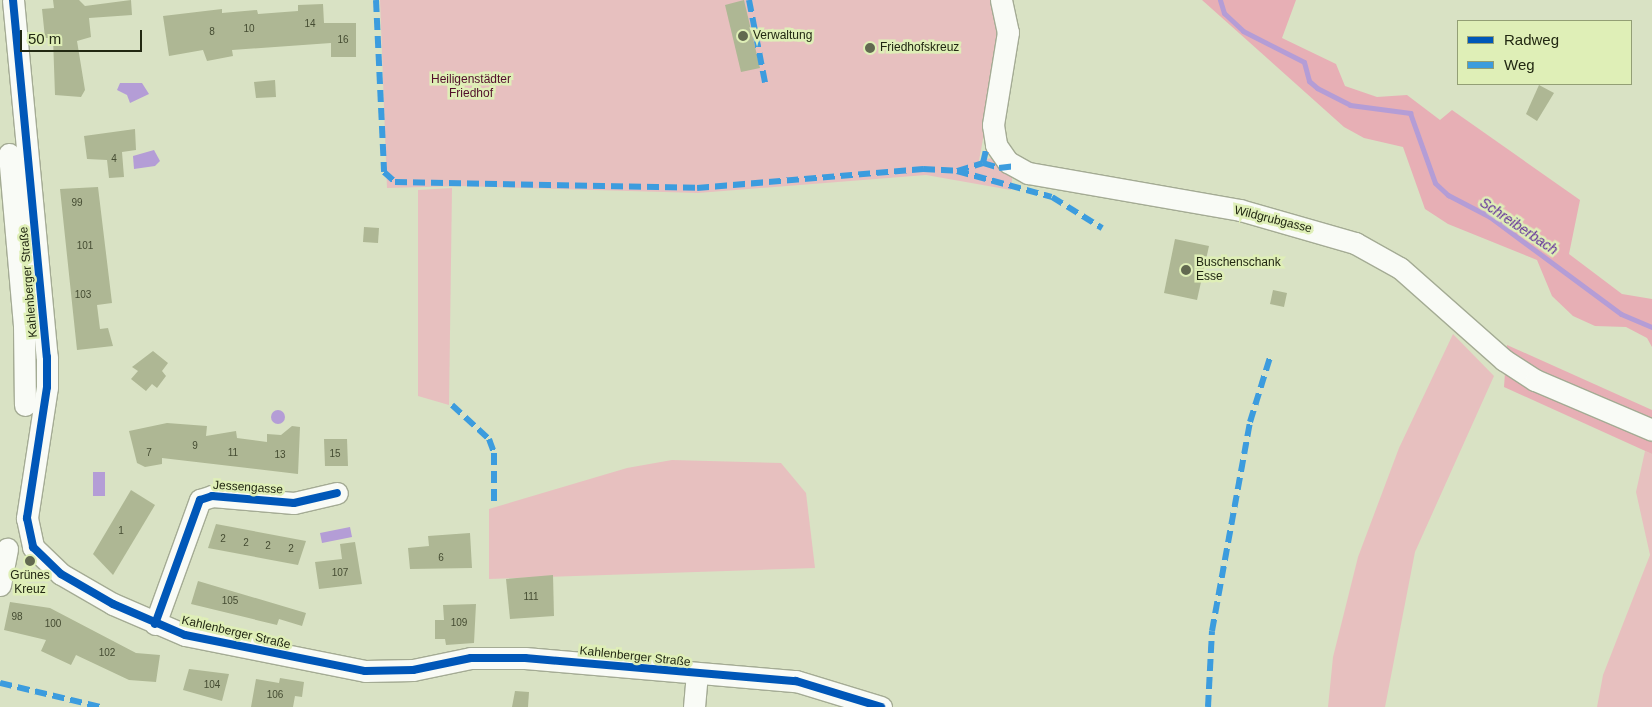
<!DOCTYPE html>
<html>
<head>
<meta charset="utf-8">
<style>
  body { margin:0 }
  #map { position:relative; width:1652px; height:707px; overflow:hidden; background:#d9e2c4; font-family:Arial,sans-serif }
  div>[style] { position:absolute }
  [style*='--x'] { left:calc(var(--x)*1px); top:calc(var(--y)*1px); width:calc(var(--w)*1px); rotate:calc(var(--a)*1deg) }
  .green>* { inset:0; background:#e7c0bf }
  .forest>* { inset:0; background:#e7afb5 }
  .water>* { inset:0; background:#b49dd6 }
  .round { border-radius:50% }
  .stream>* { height:5px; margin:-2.5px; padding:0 2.5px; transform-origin:2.5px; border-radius:2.5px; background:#b49dd6 }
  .building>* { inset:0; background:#aeb794 }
  .roads { filter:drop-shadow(1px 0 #a4ab94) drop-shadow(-1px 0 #a4ab94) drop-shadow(0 1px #a4ab94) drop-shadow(0 -1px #a4ab94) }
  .minor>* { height:21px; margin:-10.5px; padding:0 10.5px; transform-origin:10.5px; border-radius:10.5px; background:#f9fbf6 }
  .quiet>* { height:6px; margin-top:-3px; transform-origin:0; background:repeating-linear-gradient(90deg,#3c9cde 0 12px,transparent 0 18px) }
  .cycleway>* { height:8px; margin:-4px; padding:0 4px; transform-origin:4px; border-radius:4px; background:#0057b8 }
  .dots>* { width:14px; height:14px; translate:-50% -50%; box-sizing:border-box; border:2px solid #dfefb7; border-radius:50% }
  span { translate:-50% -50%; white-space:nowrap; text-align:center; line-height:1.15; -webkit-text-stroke:5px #dfefb7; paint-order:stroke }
  .number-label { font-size:10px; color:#454c32 }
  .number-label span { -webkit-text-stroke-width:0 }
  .poi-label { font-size:12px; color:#222812 }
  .left { translate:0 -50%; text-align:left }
  .park-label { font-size:12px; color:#510e2a }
  .street-label { font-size:12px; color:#222812 }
  .water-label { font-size:14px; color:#5f2c99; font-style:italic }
  .legend { position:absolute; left:1457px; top:20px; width:175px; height:65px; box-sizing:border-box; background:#dfefb7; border:1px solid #939f75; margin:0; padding:6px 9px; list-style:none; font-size:15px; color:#222812 }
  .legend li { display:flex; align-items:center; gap:10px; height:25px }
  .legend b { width:25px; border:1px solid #939f75 }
  .scale { position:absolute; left:20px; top:30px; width:122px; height:22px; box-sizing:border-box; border:2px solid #222812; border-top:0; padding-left:6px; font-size:15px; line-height:18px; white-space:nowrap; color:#222812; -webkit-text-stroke:4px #dfefb7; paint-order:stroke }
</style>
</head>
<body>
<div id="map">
  <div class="green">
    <i style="clip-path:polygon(380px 0,994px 0,1003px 28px,979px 161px,1015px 152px,1011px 190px,926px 175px,698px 193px,461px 186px,387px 188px)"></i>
    <i style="clip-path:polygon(452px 188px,449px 405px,418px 396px,418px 190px)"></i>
    <i style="clip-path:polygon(1453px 334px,1494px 376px,1415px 552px,1385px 707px,1328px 707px,1333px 657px,1358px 557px,1399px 448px)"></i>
    <i style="clip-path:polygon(1645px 451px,1652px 454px,1652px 707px,1597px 707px,1603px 675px,1650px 555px,1636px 492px)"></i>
    <i style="clip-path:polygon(672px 460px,781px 463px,806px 493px,815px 568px,489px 579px,489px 509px,627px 468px)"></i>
  </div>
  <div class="forest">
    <i style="clip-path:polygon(1202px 0,1296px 0,1282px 38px,1336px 64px,1345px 86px,1377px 97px,1407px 95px,1440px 120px,1452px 110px,1580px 200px,1569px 254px,1622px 294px,1652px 299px,1652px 347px,1647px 338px,1626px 327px,1595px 326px,1573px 316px,1552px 296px,1537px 260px,1448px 224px,1425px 209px,1403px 147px,1364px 138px,1344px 127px)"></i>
    <i style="clip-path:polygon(1507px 345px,1652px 410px,1652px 454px,1504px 387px)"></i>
  </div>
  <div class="water">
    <i style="clip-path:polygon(120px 83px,142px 83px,149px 94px,130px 103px,127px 95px,117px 90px)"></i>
    <i style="clip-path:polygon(154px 150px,160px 161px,155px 166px,134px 169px,133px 156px)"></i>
    <i class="round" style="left:271px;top:410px;width:14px;height:14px"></i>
    <i style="clip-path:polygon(93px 472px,105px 472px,105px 496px,93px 496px)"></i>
    <i style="clip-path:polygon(350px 527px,352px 537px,322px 543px,320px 533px)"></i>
  </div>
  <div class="stream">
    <i style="--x:1220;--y:0;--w:14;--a:73"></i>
    <i style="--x:1224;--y:13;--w:26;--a:43"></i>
    <i style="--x:1243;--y:31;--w:68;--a:26.9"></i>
    <i style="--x:1304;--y:62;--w:20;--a:75"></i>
    <i style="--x:1309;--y:81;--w:11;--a:41"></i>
    <i style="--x:1317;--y:88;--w:37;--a:27"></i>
    <i style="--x:1350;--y:105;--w:61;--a:7.6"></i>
    <i style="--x:1410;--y:113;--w:74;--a:70.3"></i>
    <i style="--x:1435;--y:183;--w:18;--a:43"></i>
    <i style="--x:1448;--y:195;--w:47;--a:27.6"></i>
    <i style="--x:1490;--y:217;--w:163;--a:36.5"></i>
    <i style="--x:1621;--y:314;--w:34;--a:23"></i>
  </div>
  <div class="building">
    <i style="clip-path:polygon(53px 0,79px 0,85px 6px,131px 0,132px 15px,89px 18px,91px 37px,77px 41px,85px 90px,81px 97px,55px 95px,53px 38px,45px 38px,42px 9px,54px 8px)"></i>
    <i style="clip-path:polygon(744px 0,760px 68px,741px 72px,725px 5px)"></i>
    <i style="clip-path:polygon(323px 4px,324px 23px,356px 23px,356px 57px,331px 57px,331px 43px,232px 50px,233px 56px,207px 61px,203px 50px,169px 56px,163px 16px,222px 9px,222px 13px,257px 10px,258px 14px,298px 11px,298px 5px)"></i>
    <i style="clip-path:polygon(275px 80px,276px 97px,256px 98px,254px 82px)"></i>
    <i style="clip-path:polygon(1539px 85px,1554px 93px,1537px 121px,1526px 114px)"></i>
    <i style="clip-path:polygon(135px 129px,136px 150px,122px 152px,124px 177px,109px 178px,107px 160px,87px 159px,84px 136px)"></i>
    <i style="clip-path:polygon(98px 187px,112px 303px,97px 305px,100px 329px,108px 328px,113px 346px,77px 350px,60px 189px)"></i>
    <i style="clip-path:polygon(364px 227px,379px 228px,378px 243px,363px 242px)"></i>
    <i style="clip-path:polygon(1175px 239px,1209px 246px,1197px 300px,1164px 293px)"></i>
    <i style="clip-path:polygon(1273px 290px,1287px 293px,1284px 307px,1270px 304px)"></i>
    <i style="clip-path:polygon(153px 351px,168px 363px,162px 371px,166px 376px,157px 388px,152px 384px,146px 391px,131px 379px,138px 371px,132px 367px)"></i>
    <i style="clip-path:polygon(167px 423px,207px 426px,206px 436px,236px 431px,237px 438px,267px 442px,267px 434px,281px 435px,292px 426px,300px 427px,298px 474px,162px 458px,162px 464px,145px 467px,137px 463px,129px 431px)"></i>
    <i style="clip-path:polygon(324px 439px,347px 439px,348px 466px,325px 466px)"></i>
    <i style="clip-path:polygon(131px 490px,155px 505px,113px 575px,93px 554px)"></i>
    <i style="clip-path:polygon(216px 524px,306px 541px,298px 565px,208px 548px)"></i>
    <i style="clip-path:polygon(470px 533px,472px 568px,410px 569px,408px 548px,429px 546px,428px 536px)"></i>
    <i style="clip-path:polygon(355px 542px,362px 584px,319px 589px,315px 562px,342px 559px,340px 544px)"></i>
    <i style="clip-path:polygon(553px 575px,554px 616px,510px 619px,506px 579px)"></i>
    <i style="clip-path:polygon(198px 581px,306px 613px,302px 626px,279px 619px,277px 625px,191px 604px)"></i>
    <i style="clip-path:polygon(10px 602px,50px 608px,136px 653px,160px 655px,156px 682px,129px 680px,76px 655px,71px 665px,41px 651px,46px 640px,4px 630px)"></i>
    <i style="clip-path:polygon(476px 604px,474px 643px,446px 645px,445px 639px,435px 639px,435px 620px,444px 620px,443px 605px)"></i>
    <i style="clip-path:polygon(189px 669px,229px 674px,222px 701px,183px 690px)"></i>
    <i style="clip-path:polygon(280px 678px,304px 682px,302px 697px,295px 696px,293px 707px,251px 707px,256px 679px,279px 683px)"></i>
    <i style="clip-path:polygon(515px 691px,529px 692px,528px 707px,512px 707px)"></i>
  </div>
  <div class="roads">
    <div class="minor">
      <i style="--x:13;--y:0;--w:359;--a:84.6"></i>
      <i style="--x:47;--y:357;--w:30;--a:90"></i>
      <i style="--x:47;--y:387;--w:133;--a:98.7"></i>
      <i style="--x:27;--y:518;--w:30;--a:78"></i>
      <i style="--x:33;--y:547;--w:39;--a:44"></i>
      <i style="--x:61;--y:574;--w:60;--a:30"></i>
      <i style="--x:113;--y:604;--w:78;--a:23.3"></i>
      <i style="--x:185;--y:635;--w:184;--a:11.3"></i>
      <i style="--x:365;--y:671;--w:48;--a:-1.2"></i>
      <i style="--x:413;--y:670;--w:59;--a:-11.7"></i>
      <i style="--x:471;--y:658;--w:54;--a:0"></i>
      <i style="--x:525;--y:658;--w:272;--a:4.9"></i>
      <i style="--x:796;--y:681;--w:89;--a:17"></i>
      <i style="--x:1001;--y:0;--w:33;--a:78"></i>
      <i style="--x:1008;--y:32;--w:94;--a:99.2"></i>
      <i style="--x:993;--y:125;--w:20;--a:81"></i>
      <i style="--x:996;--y:145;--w:21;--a:55"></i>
      <i style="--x:1008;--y:162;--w:23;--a:29"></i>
      <i style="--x:1028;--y:173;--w:215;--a:9.9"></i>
      <i style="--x:1240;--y:210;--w:120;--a:16"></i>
      <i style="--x:1355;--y:243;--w:51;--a:29.1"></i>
      <i style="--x:1400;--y:268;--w:139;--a:41.5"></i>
      <i style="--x:1504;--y:360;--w:37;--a:33"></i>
      <i style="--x:1535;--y:380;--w:127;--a:23.1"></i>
      <i style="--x:9;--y:154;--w:172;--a:85"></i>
      <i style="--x:24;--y:325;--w:80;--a:89.3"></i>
      <i style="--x:0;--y:585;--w:37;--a:-79"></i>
      <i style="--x:155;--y:624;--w:132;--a:-70.1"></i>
      <i style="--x:200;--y:500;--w:13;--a:-18"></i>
      <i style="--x:212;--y:496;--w:82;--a:4.9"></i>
      <i style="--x:294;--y:503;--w:44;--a:-13.1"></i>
      <i style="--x:694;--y:707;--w:32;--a:-85"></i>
    </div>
  </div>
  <div class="quiet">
    <i style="--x:376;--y:0;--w:172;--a:87.3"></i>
    <i style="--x:384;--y:172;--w:15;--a:42"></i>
    <i style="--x:395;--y:182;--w:302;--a:1.1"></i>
    <i style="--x:697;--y:188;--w:227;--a:-4.8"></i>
    <i style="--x:923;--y:169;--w:34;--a:3"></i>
    <i style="--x:957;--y:171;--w:98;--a:15.3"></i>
    <i style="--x:1052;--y:197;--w:59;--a:31.8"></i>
    <i style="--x:749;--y:0;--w:84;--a:79"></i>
    <i style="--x:983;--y:163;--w:17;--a:-77"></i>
    <i style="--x:957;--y:171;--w:27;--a:-17"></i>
    <i style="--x:983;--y:163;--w:17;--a:17"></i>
    <i style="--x:999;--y:168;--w:17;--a:-7"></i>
    <i style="--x:452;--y:405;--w:50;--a:42.6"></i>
    <i style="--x:489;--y:439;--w:15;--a:70"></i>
    <i style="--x:494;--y:453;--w:54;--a:90"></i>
    <i style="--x:0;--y:683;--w:104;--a:13.4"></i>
    <i style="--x:1208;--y:707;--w:76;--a:-87"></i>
    <i style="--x:1212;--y:631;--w:212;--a:-79.7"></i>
    <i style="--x:1250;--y:422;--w:71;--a:-72.8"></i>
  </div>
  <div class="cycleway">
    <i style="--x:13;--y:0;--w:359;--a:84.6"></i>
    <i style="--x:47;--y:357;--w:30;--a:90"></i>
    <i style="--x:47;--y:387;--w:133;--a:98.7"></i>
    <i style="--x:27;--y:518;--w:30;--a:78"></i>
    <i style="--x:33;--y:547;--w:39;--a:44"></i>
    <i style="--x:61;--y:574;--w:60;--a:30"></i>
    <i style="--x:113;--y:604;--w:78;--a:23.3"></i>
    <i style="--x:185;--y:635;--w:184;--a:11.3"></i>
    <i style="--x:365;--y:671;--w:48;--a:-1.2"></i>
    <i style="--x:413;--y:670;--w:59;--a:-11.7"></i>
    <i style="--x:471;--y:658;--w:54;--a:0"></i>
    <i style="--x:525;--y:658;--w:272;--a:4.9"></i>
    <i style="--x:796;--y:681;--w:89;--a:17"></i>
    <i style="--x:155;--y:624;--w:132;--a:-70.1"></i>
    <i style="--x:200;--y:500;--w:13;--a:-18"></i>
    <i style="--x:212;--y:496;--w:82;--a:4.9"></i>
    <i style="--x:294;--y:503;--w:44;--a:-13.1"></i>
  </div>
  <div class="dots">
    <i style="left:743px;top:36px;background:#626950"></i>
    <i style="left:870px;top:48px;background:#626950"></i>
    <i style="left:1186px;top:270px;background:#626950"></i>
    <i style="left:30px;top:561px;background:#626950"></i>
  </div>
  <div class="number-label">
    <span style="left:310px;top:24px">14</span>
    <span style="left:249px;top:29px">10</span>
    <span style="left:212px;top:32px">8</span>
    <span style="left:343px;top:40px">16</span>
    <span style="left:114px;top:159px">4</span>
    <span style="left:77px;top:203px">99</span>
    <span style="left:85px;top:246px">101</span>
    <span style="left:83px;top:295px">103</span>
    <span style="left:195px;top:446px">9</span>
    <span style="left:149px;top:453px">7</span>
    <span style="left:233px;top:453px">11</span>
    <span style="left:335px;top:454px">15</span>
    <span style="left:280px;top:455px">13</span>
    <span style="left:121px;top:531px">1</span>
    <span style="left:223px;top:539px">2</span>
    <span style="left:246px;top:543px">2</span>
    <span style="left:268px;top:546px">2</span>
    <span style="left:291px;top:549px">2</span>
    <span style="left:441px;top:558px">6</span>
    <span style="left:340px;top:573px">107</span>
    <span style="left:531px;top:597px">111</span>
    <span style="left:230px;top:601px">105</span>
    <span style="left:17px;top:617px">98</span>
    <span style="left:459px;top:623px">109</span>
    <span style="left:53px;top:624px">100</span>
    <span style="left:107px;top:653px">102</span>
    <span style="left:212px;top:685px">104</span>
    <span style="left:275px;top:695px">106</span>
  </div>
  <div class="poi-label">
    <span class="left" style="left:753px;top:36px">Verwaltung</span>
    <span class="left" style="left:880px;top:48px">Friedhofskreuz</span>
    <span class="left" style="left:1196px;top:270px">Buschenschank<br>Esse</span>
    <span style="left:30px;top:583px">Grünes<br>Kreuz</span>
  </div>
  <div class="park-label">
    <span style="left:471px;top:87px">Heiligenstädter<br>Friedhof</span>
  </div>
  <div class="street-label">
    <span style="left:1273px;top:220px;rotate:14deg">Wildgrubgasse</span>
    <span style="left:29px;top:282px;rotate:-95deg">Kahlenberger Straße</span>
    <span style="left:248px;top:488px;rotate:4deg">Jessengasse</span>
    <span style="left:236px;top:633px;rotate:13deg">Kahlenberger Straße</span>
    <span style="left:635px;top:657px;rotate:6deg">Kahlenberger Straße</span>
  </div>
  <div class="water-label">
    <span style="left:1519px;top:226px;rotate:34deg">Schreiberbach</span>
  </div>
  <ul class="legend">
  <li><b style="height:6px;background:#0057b8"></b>Radweg</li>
  <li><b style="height:6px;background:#3c9cde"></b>Weg</li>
  </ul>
  <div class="scale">50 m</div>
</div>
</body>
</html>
